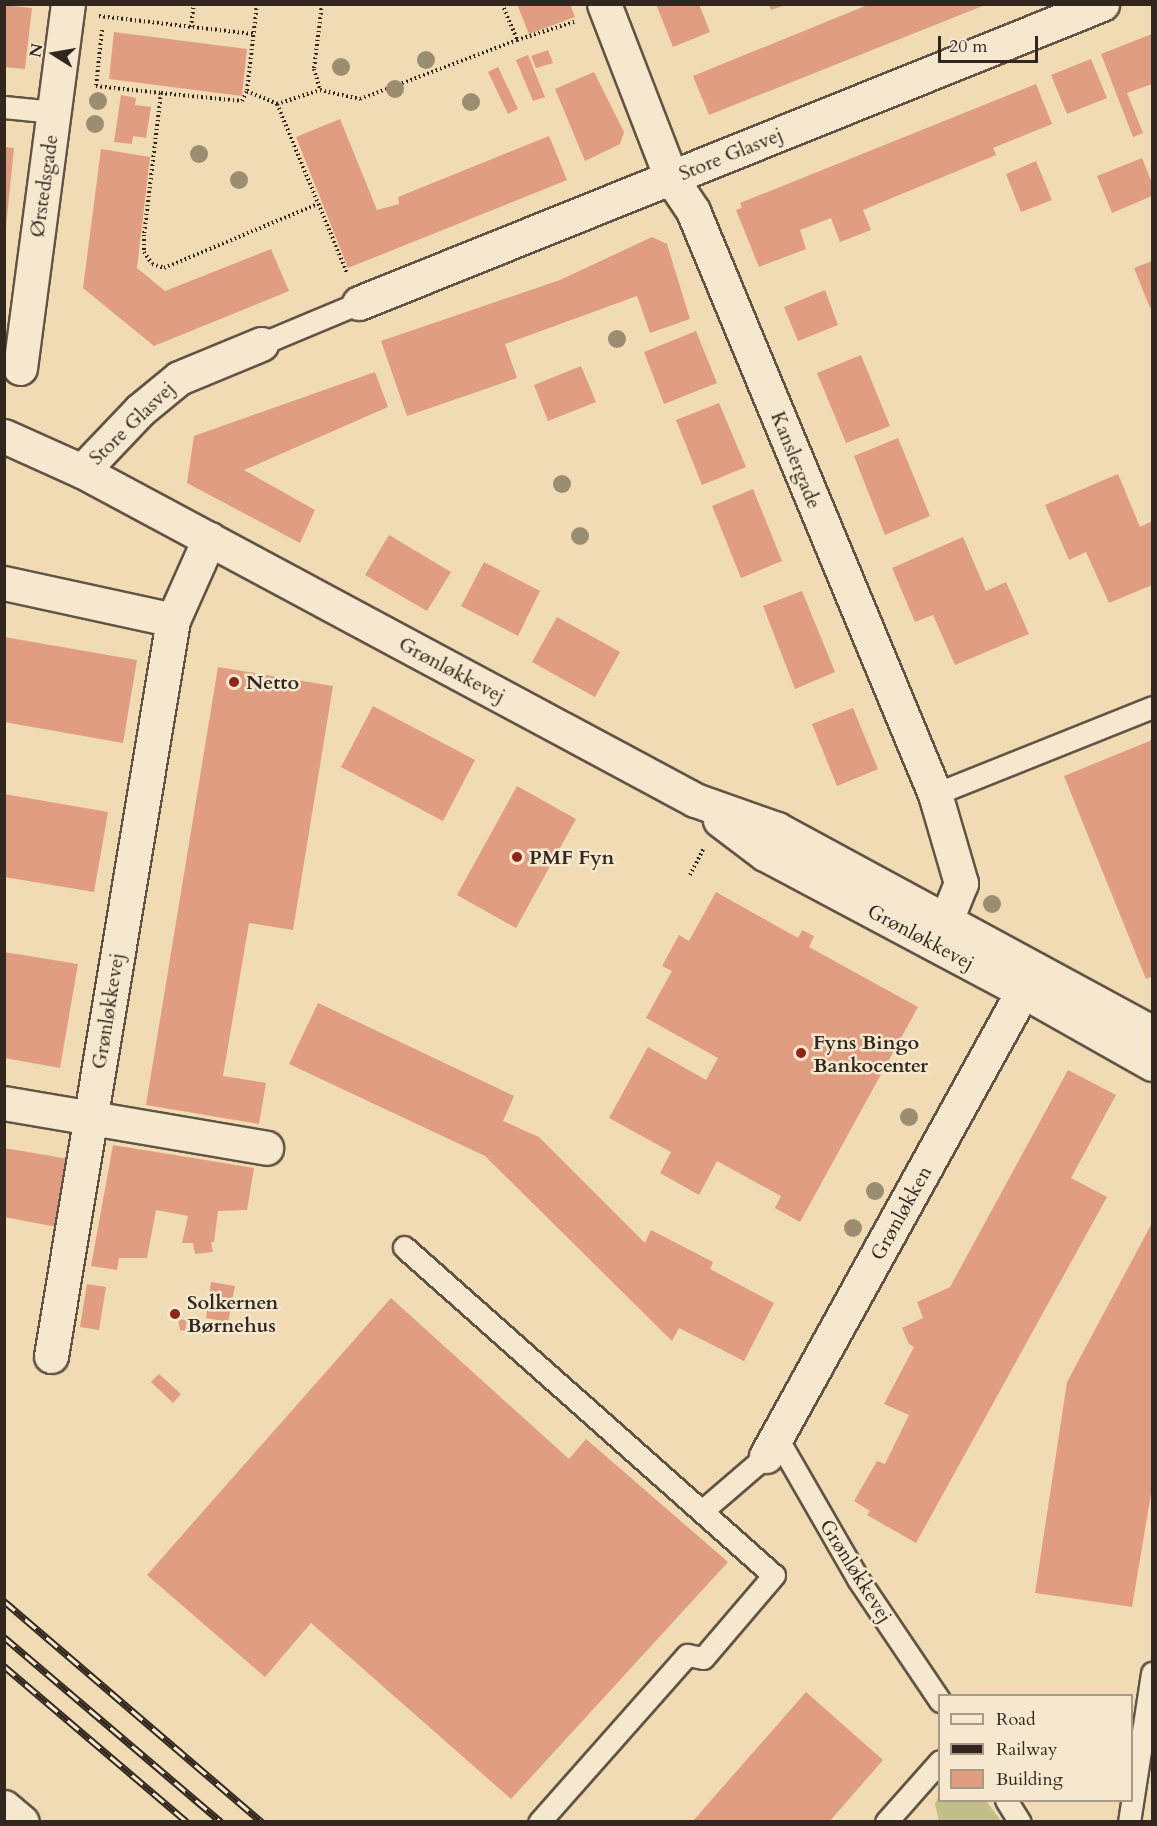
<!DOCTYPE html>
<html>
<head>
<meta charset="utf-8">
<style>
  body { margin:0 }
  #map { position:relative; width:1157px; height:1826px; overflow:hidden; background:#f0dbb4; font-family:Cardo,serif }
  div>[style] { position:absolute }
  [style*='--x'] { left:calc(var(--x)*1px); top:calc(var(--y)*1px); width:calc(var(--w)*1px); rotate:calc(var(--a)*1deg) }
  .green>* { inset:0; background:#c1be88 }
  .building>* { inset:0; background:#e19d82 }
  .path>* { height:4px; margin-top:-2px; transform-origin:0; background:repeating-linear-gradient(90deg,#32271f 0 1.5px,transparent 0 4.5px) }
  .roads { filter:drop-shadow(2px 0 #625444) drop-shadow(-2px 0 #625444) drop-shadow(0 2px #625444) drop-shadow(0 -2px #625444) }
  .service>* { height:21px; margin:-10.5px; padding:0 10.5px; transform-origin:10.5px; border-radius:10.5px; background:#f5e8ce }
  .minor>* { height:33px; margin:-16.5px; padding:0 16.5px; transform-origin:16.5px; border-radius:16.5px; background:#f5e8ce }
  .secondary>* { height:33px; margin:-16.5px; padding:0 16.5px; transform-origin:16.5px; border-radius:16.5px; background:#f5e8ce }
  .rail>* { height:7px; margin-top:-3.5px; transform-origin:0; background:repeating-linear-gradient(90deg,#f5e8ce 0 14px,#32271f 0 28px); box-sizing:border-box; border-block:2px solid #32271f }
  .trees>* { width:18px; height:18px; margin:-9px; border-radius:50%; background:#9b8d70 }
  .dots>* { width:16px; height:16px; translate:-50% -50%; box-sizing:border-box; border:3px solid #f5e8ce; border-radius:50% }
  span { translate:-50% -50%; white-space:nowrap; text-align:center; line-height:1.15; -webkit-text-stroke:5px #f5e8ce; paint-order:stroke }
  .street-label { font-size:20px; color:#32271f }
  .poi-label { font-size:20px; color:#32271f; font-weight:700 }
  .left { translate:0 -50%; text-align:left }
  .frame { position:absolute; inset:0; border:6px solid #32271f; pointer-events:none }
  .legend { position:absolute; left:938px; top:1694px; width:195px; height:108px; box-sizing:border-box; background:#f5e8ce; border:2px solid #a79b88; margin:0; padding:8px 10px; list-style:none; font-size:18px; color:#32271f }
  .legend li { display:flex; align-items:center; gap:12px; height:30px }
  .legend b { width:30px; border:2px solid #a79b88 }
  .north { position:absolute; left:24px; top:24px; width:60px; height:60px; -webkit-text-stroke:4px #f5e8ce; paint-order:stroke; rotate:281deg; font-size:16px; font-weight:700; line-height:24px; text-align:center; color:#32271f }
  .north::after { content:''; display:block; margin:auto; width:21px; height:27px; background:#32271f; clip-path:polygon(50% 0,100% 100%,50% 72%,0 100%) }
  .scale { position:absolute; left:938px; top:36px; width:100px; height:27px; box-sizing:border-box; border:3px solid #32271f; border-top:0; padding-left:8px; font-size:18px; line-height:21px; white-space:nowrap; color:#32271f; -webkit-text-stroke:4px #f5e8ce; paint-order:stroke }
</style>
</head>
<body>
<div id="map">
  <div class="green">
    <i style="clip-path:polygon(939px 1796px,940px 1800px,986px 1801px,1001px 1821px,939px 1821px,935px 1804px)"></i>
  </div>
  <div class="building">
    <i style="clip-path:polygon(517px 4px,570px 4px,575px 17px,529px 34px)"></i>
    <i style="clip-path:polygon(656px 4px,699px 4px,710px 32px,673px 47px)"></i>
    <i style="clip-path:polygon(769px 4px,785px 4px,785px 5px,771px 10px)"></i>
    <i style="clip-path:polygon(870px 4px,985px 5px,709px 115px,693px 76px)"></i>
    <i style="clip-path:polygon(4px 5px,32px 8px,25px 69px,4px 67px)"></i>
    <i style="clip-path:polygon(114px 32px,247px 49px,242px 96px,109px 79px)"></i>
    <i style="clip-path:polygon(1152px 34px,1152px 84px,1127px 93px,1143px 133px,1133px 137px,1101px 54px)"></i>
    <i style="clip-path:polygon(548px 50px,553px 63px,536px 68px,531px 56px)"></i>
    <i style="clip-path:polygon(528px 55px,545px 97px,533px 101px,516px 60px)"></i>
    <i style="clip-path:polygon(1091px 59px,1107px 98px,1067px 114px,1051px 75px)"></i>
    <i style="clip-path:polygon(498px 67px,518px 109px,508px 114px,488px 72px)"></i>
    <i style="clip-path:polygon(594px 72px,624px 132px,620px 144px,585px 161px,555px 89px)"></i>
    <i style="clip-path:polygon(1036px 84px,1052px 124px,993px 148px,996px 155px,863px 210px,871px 230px,840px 242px,831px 218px,800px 230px,806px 249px,759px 267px,736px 210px,742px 208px,740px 203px)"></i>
    <i style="clip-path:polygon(121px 95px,136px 98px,135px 105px,151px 107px,146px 138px,133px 136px,132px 144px,114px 142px)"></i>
    <i style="clip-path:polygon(340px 119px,377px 210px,399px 204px,398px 197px,549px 136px,567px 180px,348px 268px,296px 137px)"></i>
    <i style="clip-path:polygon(5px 147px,14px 148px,6px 227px,5px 227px)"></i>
    <i style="clip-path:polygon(101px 149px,150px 157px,137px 268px,165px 291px,271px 249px,289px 291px,154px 346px,83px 288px)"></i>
    <i style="clip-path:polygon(1142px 158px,1152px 183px,1152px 196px,1112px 213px,1097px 176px)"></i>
    <i style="clip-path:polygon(1036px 161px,1052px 200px,1021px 212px,1006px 174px)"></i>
    <i style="clip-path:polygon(652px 237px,667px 244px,690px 319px,650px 333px,637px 296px,505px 344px,517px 378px,407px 416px,381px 341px,560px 280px)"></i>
    <i style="clip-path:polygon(1152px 261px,1152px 307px,1150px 308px,1134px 268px)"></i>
    <i style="clip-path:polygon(825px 290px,838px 325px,798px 341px,784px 307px)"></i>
    <i style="clip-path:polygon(696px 331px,717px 383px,664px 404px,644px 352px)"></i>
    <i style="clip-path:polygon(861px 355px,890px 426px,846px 443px,817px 373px)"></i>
    <i style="clip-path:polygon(581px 366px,596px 402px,548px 421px,534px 385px)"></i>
    <i style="clip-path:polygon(375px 372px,388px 407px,244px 470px,315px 510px,300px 543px,187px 483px,194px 436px)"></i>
    <i style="clip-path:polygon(719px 403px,746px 467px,702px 485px,676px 420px)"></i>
    <i style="clip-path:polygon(898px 438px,930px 516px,885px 535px,854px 456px)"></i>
    <i style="clip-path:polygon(1118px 474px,1140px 527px,1152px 521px,1152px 585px,1109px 603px,1086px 552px,1069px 560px,1045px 505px)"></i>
    <i style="clip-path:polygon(753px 489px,782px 561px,741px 578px,712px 506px)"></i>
    <i style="clip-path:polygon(389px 535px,451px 572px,427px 611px,365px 575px)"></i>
    <i style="clip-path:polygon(963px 537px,986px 591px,1006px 582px,1029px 634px,955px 665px,933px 615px,915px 622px,892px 568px)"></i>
    <i style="clip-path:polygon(484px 562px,540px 591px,518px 636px,461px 606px)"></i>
    <i style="clip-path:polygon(802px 591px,835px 672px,795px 689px,763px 606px)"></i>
    <i style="clip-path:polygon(557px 617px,620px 652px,595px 697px,532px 662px)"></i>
    <i style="clip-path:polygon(4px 637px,137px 660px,123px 743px,4px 722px)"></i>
    <i style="clip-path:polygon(218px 667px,333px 686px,293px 930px,249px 923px,223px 1076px,266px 1083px,259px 1124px,146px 1105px)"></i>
    <i style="clip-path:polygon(373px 706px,475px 760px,443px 821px,341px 767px)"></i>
    <i style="clip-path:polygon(853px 708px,878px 769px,837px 786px,812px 724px)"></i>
    <i style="clip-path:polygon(1152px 740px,1152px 976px,1146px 979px,1064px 776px)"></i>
    <i style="clip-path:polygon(517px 786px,576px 819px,516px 928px,457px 895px)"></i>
    <i style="clip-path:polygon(4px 794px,108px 812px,94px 892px,4px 877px)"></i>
    <i style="clip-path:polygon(716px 892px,798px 938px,802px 930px,814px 936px,809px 947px,918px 1007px,800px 1222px,775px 1208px,781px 1196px,717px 1161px,699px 1195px,660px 1173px,671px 1152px,609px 1118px,648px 1047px,706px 1080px,718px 1058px,646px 1018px,672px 971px,662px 966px,679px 935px,689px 941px)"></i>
    <i style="clip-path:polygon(4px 952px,78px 964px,60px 1068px,4px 1058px)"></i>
    <i style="clip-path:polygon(318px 1003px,514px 1096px,503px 1121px,539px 1137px,645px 1243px,651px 1230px,713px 1262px,710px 1269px,774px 1303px,744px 1361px,679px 1328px,672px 1341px,485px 1156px,289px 1064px)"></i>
    <i style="clip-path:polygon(1068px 1070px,1116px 1095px,1071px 1178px,1107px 1197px,916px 1543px,867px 1515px,870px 1511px,854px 1501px,877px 1461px,885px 1464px,909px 1415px,884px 1404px,914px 1347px,909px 1344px,902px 1328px,923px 1318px,917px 1302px,950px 1287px)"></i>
    <i style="clip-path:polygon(113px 1145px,254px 1168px,247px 1210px,218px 1211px,214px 1242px,211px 1242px,213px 1252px,195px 1254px,193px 1243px,182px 1243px,188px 1216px,156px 1210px,147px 1258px,119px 1258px,117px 1270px,91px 1266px)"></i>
    <i style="clip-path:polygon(4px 1148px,69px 1159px,57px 1227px,4px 1217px)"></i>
    <i style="clip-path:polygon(1152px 1223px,1152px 1488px,1132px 1607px,1035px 1593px,1067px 1382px)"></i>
    <i style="clip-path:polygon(211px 1282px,235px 1286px,232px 1301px,209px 1297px)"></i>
    <i style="clip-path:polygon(87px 1284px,106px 1287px,99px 1330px,80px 1327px)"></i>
    <i style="clip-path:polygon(391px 1298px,569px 1459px,586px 1439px,728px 1562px,511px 1799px,311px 1623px,265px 1677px,147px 1575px)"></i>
    <i style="clip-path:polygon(208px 1303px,231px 1307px,228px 1322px,206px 1318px)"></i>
    <i style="clip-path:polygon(178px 1319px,187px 1320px,185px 1331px,180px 1330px)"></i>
    <i style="clip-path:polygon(159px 1374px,181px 1394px,173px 1403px,151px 1382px)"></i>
    <i style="clip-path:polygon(806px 1692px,883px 1760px,829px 1822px,692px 1822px)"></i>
  </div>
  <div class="path">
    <i style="--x:257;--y:4;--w:88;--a:96.6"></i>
    <i style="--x:247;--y:91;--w:33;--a:23"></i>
    <i style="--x:277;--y:104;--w:45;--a:-18"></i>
    <i style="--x:322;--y:4;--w:65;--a:97"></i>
    <i style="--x:314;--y:69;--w:22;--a:74"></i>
    <i style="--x:320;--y:90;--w:41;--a:12.7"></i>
    <i style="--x:360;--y:99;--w:168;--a:-20.6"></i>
    <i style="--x:517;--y:40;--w:60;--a:-17.5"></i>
    <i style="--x:502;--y:4;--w:39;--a:67"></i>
    <i style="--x:99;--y:16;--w:155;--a:6.7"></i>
    <i style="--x:191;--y:27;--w:23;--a:-83"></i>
    <i style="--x:102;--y:30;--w:56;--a:96.1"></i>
    <i style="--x:96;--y:86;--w:65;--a:6.1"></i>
    <i style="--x:161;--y:93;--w:143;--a:96.8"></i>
    <i style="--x:144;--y:235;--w:17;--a:90"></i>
    <i style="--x:144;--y:252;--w:14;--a:56"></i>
    <i style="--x:152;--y:264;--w:13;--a:18"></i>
    <i style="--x:164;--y:268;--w:167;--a:-22.6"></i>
    <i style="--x:161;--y:93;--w:81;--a:5.6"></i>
    <i style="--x:242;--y:101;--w:11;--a:-63"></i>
    <i style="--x:277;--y:104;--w:183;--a:67.5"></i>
    <i style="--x:690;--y:875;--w:29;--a:-63"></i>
  </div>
  <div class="roads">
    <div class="service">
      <i style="--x:4;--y:107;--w:50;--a:5.7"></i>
      <i style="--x:261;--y:344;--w:106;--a:-22.7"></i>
      <i style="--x:935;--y:794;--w:234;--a:-21.8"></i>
      <i style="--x:404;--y:1247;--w:494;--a:41.6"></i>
      <i style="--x:774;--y:1575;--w:109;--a:130.5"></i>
      <i style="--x:703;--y:1658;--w:16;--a:-169"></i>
      <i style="--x:687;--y:1655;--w:223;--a:131.5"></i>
      <i style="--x:777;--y:1438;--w:163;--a:60.1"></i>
      <i style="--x:858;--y:1579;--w:147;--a:56.1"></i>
      <i style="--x:702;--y:1511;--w:84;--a:-40.7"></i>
      <i style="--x:1006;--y:1800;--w:26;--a:58"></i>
      <i style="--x:886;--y:1822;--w:81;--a:-48.5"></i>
      <i style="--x:1129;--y:1822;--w:151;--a:-81.2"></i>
    </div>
    <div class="minor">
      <i style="--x:604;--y:4;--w:186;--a:68.9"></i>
      <i style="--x:671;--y:178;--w:40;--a:56"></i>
      <i style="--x:693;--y:211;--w:631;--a:67.46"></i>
      <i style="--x:935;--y:794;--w:93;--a:73.7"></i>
      <i style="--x:961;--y:883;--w:40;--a:112"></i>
      <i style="--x:359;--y:303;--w:801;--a:-21.92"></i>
      <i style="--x:20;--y:368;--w:367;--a:-82.5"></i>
      <i style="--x:82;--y:471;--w:84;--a:-46.4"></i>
      <i style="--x:140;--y:410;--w:50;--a:-39.4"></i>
      <i style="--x:179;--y:378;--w:89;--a:-22.5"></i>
      <i style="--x:4;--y:583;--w:173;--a:12.3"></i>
      <i style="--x:4;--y:1103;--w:266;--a:9.7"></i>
      <i style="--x:51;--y:1356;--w:746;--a:-80.59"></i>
      <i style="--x:173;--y:620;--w:89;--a:-66"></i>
      <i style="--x:766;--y:1456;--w:556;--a:-61.09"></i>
      <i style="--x:4;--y:1807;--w:23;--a:40"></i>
    </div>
    <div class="secondary">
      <i style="--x:4;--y:436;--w:85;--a:24.2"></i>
      <i style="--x:82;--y:471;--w:696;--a:28.22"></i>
      <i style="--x:695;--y:800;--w:87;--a:19.5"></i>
      <i style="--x:777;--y:829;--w:427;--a:28.5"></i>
      <i style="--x:720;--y:820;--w:56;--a:37.1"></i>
      <i style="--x:765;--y:854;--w:292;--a:28"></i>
      <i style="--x:1023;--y:991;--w:148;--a:29.5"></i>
    </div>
  </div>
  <div class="rail">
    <i style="--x:4;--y:1601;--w:340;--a:40.6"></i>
    <i style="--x:4;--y:1637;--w:285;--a:40.4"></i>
    <i style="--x:4;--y:1666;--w:240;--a:40.4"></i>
  </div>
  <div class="trees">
    <i style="left:426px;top:60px"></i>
    <i style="left:341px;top:67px"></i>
    <i style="left:395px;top:89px"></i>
    <i style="left:98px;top:101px"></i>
    <i style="left:471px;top:102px"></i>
    <i style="left:95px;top:124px"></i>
    <i style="left:199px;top:154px"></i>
    <i style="left:239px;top:180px"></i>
    <i style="left:617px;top:339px"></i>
    <i style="left:562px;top:484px"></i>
    <i style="left:580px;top:536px"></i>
    <i style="left:992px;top:904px"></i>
    <i style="left:909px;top:1117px"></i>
    <i style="left:875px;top:1191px"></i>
    <i style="left:853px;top:1228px"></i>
  </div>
  <div class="dots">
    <i style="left:234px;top:682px;background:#8f2418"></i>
    <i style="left:517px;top:857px;background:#8f2418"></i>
    <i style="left:801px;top:1053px;background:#8f2418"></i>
    <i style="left:175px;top:1314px;background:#8f2418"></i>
  </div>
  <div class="street-label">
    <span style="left:731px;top:154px;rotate:-22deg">Store Glasvej</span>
    <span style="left:44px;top:186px;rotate:-82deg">Ørstedsgade</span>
    <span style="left:132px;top:423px;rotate:-44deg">Store Glasvej</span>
    <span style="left:796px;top:460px;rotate:68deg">Kanslergade</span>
    <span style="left:452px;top:670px;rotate:28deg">Grønløkkevej</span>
    <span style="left:921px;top:937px;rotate:28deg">Grønløkkevej</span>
    <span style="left:108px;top:1011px;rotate:-81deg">Grønløkkevej</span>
    <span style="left:901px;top:1213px;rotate:-61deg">Grønløkken</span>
    <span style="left:856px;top:1571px;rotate:58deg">Grønløkkevej</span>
  </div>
  <div class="poi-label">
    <span class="left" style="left:246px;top:682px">Netto</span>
    <span class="left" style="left:529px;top:857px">PMF Fyn</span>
    <span class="left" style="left:813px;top:1054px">Fyns Bingo<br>Bankocenter</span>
    <span class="left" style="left:187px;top:1314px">Solkernen<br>Børnehus</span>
  </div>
  <div class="frame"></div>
  <ul class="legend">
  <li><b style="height:8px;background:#f5e8ce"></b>Road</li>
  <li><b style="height:8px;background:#32271f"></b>Railway</li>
  <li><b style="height:16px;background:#e19d82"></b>Building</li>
  </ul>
  <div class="north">N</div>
  <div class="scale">20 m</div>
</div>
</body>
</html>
